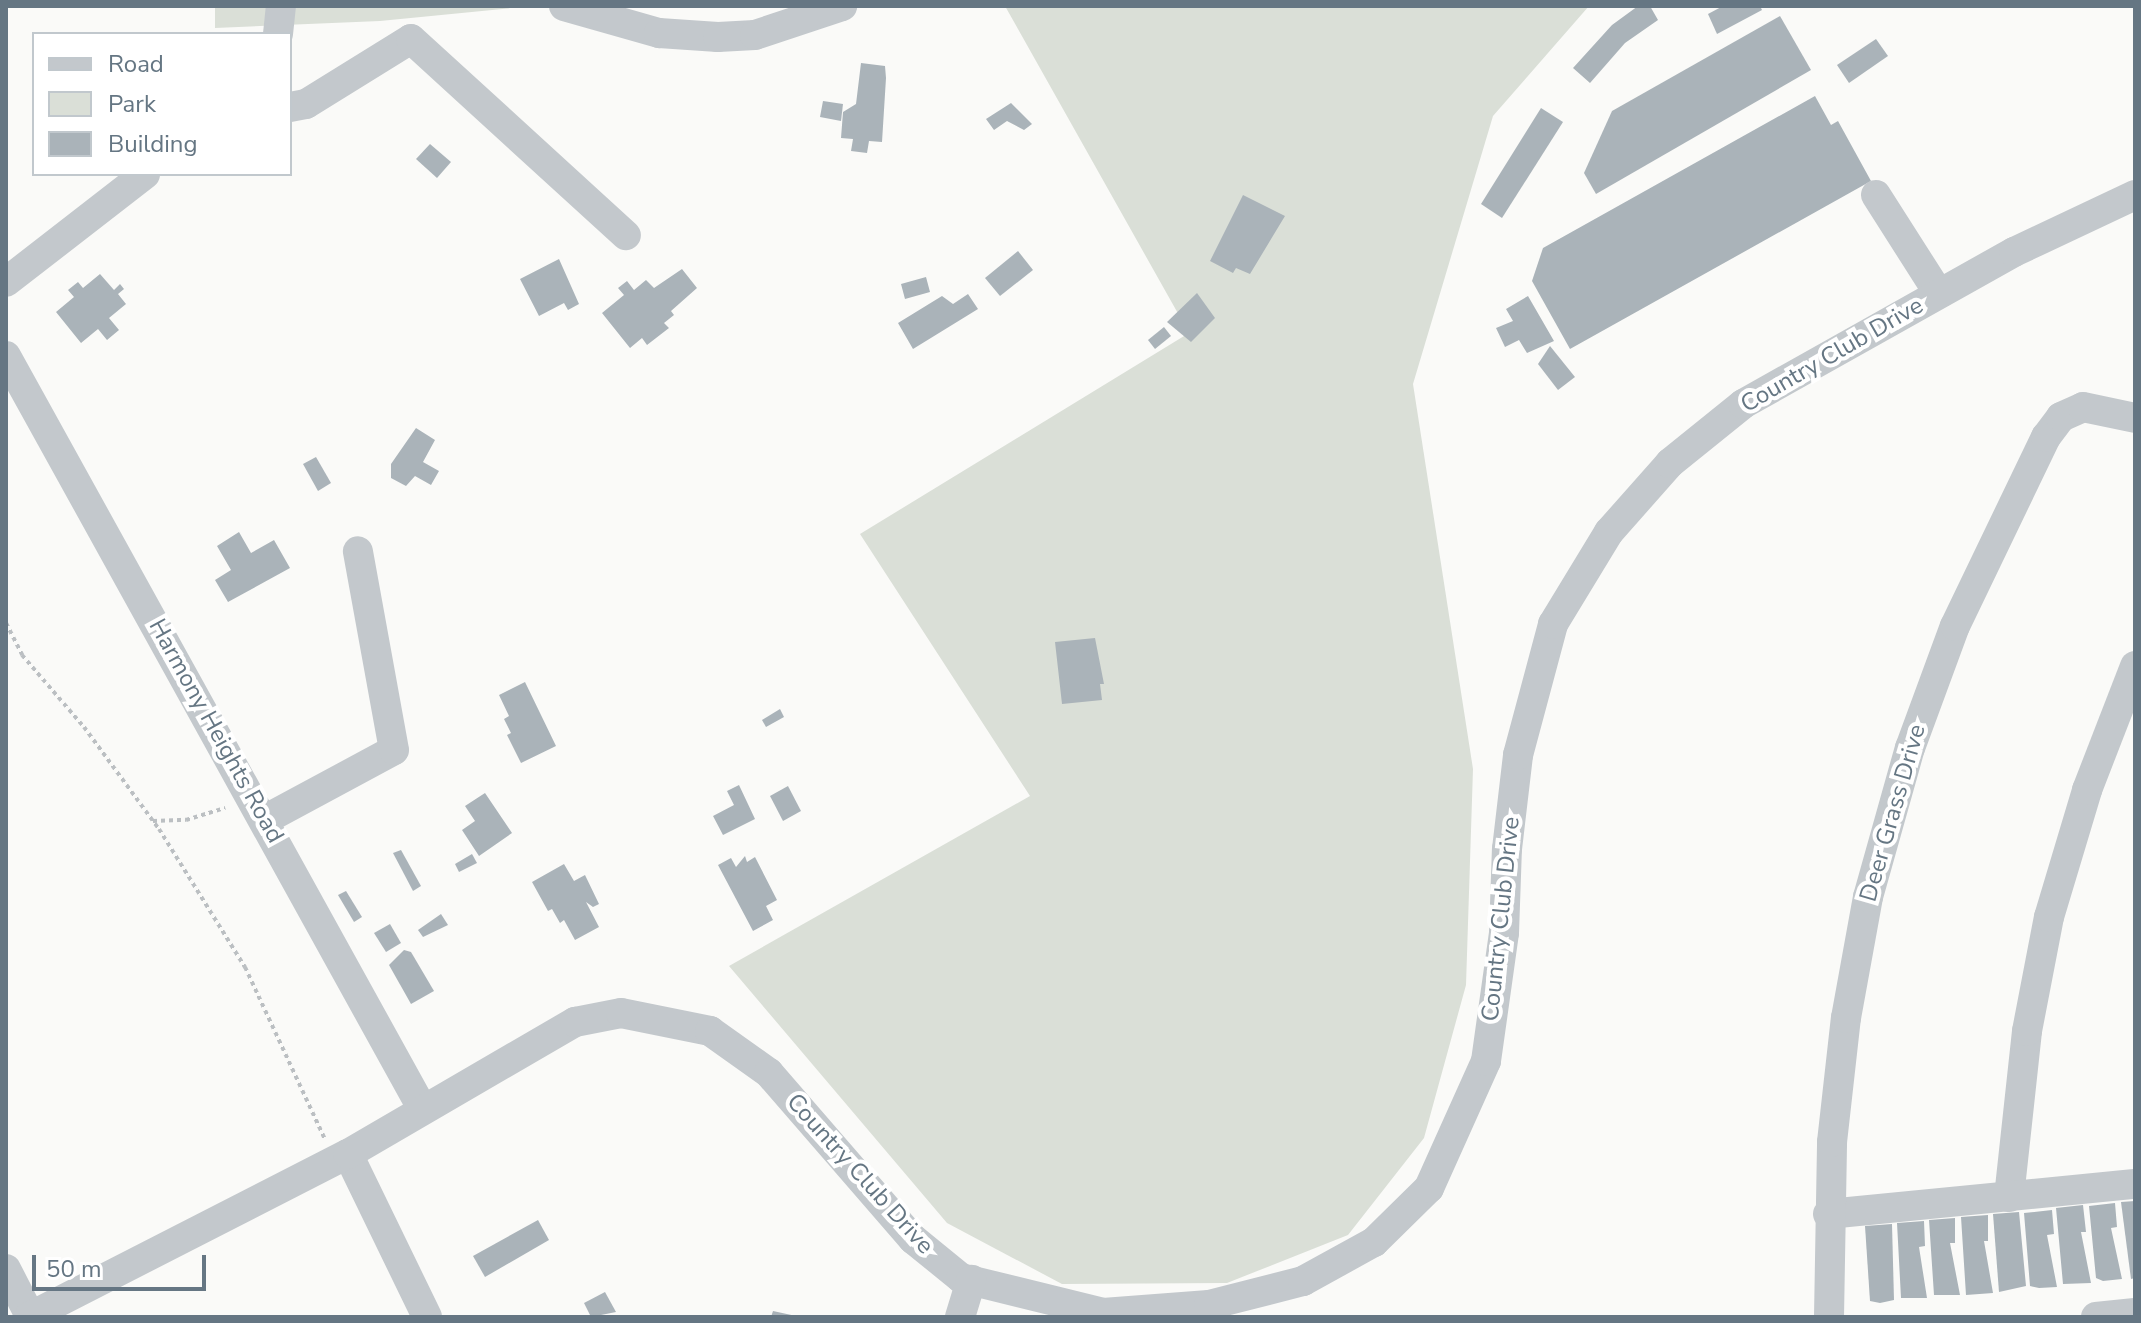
<!DOCTYPE html>
<html>
<head>
<meta charset="utf-8">
<style>
  body { margin:0 }
  #map { position:relative; width:2141px; height:1323px; overflow:hidden; background:#fafaf8; font-family:"Nunito Sans",sans-serif }
  div>[style] { position:absolute }
  [style*='--x'] { left:calc(var(--x)*1px); top:calc(var(--y)*1px); width:calc(var(--w)*1px); rotate:calc(var(--a)*1deg) }
  .green>* { inset:0; background:#dadfd7 }
  .building>* { inset:0; background:#aab3b9 }
  .path>* { height:4px; margin-top:-2px; transform-origin:0; background:repeating-linear-gradient(90deg,#bbbfc2 0 4px,transparent 0 8px) }
  .minor>* { height:30px; margin:-15px; padding:0 15px; transform-origin:15px; border-radius:15px; background:#c3c8cc }
  span { translate:-50% -50%; white-space:nowrap; text-align:center; line-height:1.15; -webkit-text-stroke:8px #fff; paint-order:stroke }
  .street-label { font-size:24px; color:#657683 }
  .frame { position:absolute; inset:0; border:8px solid #657683; pointer-events:none }
  .legend { position:absolute; left:32px; top:32px; width:260px; height:144px; box-sizing:border-box; background:#fff; border:2px solid #c1c8cd; margin:0; padding:10px 14px; list-style:none; font-size:24px; color:#657683 }
  .legend li { display:flex; align-items:center; gap:16px; height:40px }
  .legend b { width:40px; border:2px solid #c1c8cd }
  .scale { position:absolute; left:32px; top:1255px; width:174px; height:36px; box-sizing:border-box; border:4px solid #657683; border-top:0; padding-left:10px; font-size:24px; line-height:28px; white-space:nowrap; color:#657683; -webkit-text-stroke:6px #fff; paint-order:stroke }
</style>
</head>
<body>
<div id="map">
  <div class="green">
    <i style="clip-path:polygon(215px 6px,532px 6px,380px 21px,215px 28px)"></i>
    <i style="clip-path:polygon(1005px 6px,1589px 6px,1493px 116px,1413px 384px,1473px 769px,1466px 985px,1424px 1138px,1348px 1235px,1227px 1283px,1062px 1284px,947px 1223px,729px 966px,1030px 796px,860px 534px,1189px 333px)"></i>
  </div>
  <div class="building">
    <i style="clip-path:polygon(1638px 6px,1650px 6px,1658px 20px,1625px 43px,1590px 83px,1573px 68px,1612px 25px)"></i>
    <i style="clip-path:polygon(1723px 6px,1760px 6px,1762px 10px,1717px 34px,1708px 14px)"></i>
    <i style="clip-path:polygon(1780px 16px,1811px 70px,1596px 194px,1584px 173px,1612px 111px)"></i>
    <i style="clip-path:polygon(1876px 39px,1888px 56px,1849px 83px,1837px 65px)"></i>
    <i style="clip-path:polygon(861px 63px,885px 66px,886px 78px,882px 142px,869px 141px,867px 153px,851px 151px,853px 139px,841px 138px,843px 112px,856px 104px)"></i>
    <i style="clip-path:polygon(1815px 96px,1831px 125px,1838px 121px,1871px 181px,1570px 349px,1532px 281px,1543px 248px)"></i>
    <i style="clip-path:polygon(823px 101px,843px 104px,841px 121px,820px 117px)"></i>
    <i style="clip-path:polygon(1011px 103px,1032px 124px,1024px 130px,1007px 121px,994px 130px,986px 119px)"></i>
    <i style="clip-path:polygon(1541px 108px,1563px 122px,1502px 218px,1481px 204px)"></i>
    <i style="clip-path:polygon(430px 144px,451px 162px,437px 178px,416px 159px)"></i>
    <i style="clip-path:polygon(1243px 195px,1285px 216px,1250px 274px,1236px 268px,1233px 273px,1210px 261px)"></i>
    <i style="clip-path:polygon(1018px 251px,1033px 270px,1000px 296px,985px 278px)"></i>
    <i style="clip-path:polygon(559px 259px,579px 304px,568px 310px,564px 303px,539px 316px,520px 279px)"></i>
    <i style="clip-path:polygon(682px 269px,697px 288px,671px 311px,674px 315px,664px 323px,669px 328px,647px 345px,642px 338px,630px 348px,602px 313px,624px 295px,618px 288px,627px 281px,634px 290px,646px 280px,654px 288px)"></i>
    <i style="clip-path:polygon(100px 274px,114px 290px,120px 284px,124px 289px,118px 294px,126px 304px,109px 318px,119px 330px,107px 340px,98px 329px,81px 343px,56px 312px,74px 297px,68px 290px,78px 282px,83px 288px)"></i>
    <i style="clip-path:polygon(926px 277px,930px 292px,905px 299px,901px 284px)"></i>
    <i style="clip-path:polygon(1197px 293px,1215px 318px,1191px 342px,1167px 322px)"></i>
    <i style="clip-path:polygon(968px 294px,978px 309px,913px 349px,898px 323px,942px 296px,953px 304px)"></i>
    <i style="clip-path:polygon(1528px 296px,1554px 341px,1527px 353px,1519px 340px,1505px 347px,1496px 328px,1513px 321px,1506px 309px)"></i>
    <i style="clip-path:polygon(1164px 327px,1171px 336px,1155px 349px,1148px 340px)"></i>
    <i style="clip-path:polygon(1550px 346px,1575px 377px,1558px 390px,1538px 364px)"></i>
    <i style="clip-path:polygon(416px 428px,435px 440px,423px 462px,439px 471px,431px 485px,415px 476px,406px 486px,391px 478px,391px 464px)"></i>
    <i style="clip-path:polygon(316px 457px,331px 483px,318px 491px,303px 464px)"></i>
    <i style="clip-path:polygon(239px 532px,251px 553px,274px 540px,290px 568px,228px 602px,215px 580px,231px 570px,217px 546px)"></i>
    <i style="clip-path:polygon(1095px 638px,1104px 684px,1100px 684px,1102px 700px,1062px 704px,1055px 642px)"></i>
    <i style="clip-path:polygon(525px 682px,556px 746px,521px 763px,507px 735px,511px 733px,504px 719px,509px 716px,499px 695px)"></i>
    <i style="clip-path:polygon(780px 709px,784px 717px,766px 727px,762px 720px)"></i>
    <i style="clip-path:polygon(739px 785px,755px 819px,723px 835px,713px 816px,734px 805px,727px 791px)"></i>
    <i style="clip-path:polygon(788px 786px,801px 811px,783px 821px,770px 796px)"></i>
    <i style="clip-path:polygon(485px 793px,512px 833px,479px 856px,462px 830px,475px 821px,465px 806px)"></i>
    <i style="clip-path:polygon(401px 850px,421px 886px,413px 891px,393px 853px)"></i>
    <i style="clip-path:polygon(472px 854px,477px 863px,459px 872px,455px 864px)"></i>
    <i style="clip-path:polygon(745px 856px,747px 862px,755px 857px,777px 900px,766px 906px,773px 920px,753px 931px,718px 865px,731px 858px,736px 867px)"></i>
    <i style="clip-path:polygon(564px 864px,574px 881px,585px 875px,599px 904px,593px 907px,586px 902px,599px 927px,575px 940px,564px 920px,560px 923px,552px 909px,548px 911px,532px 882px)"></i>
    <i style="clip-path:polygon(346px 891px,362px 917px,354px 922px,338px 895px)"></i>
    <i style="clip-path:polygon(441px 914px,448px 925px,423px 937px,418px 930px)"></i>
    <i style="clip-path:polygon(390px 924px,401px 943px,386px 952px,374px 933px)"></i>
    <i style="clip-path:polygon(404px 950px,411px 952px,434px 991px,411px 1004px,389px 965px)"></i>
    <i style="clip-path:polygon(2135px 1201px,2135px 1278px,2131px 1279px,2121px 1202px)"></i>
    <i style="clip-path:polygon(2115px 1203px,2117px 1227px,2111px 1228px,2122px 1279px,2103px 1281px,2096px 1278px,2089px 1206px)"></i>
    <i style="clip-path:polygon(2083px 1205px,2086px 1232px,2081px 1232px,2091px 1283px,2063px 1284px,2056px 1208px)"></i>
    <i style="clip-path:polygon(2052px 1210px,2054px 1234px,2047px 1235px,2057px 1287px,2039px 1288px,2030px 1286px,2024px 1213px)"></i>
    <i style="clip-path:polygon(2019px 1212px,2026px 1286px,1999px 1292px,1993px 1214px)"></i>
    <i style="clip-path:polygon(1988px 1215px,1988px 1241px,1984px 1241px,1993px 1293px,1966px 1295px,1961px 1217px)"></i>
    <i style="clip-path:polygon(1955px 1218px,1955px 1243px,1950px 1243px,1960px 1295px,1934px 1295px,1929px 1220px)"></i>
    <i style="clip-path:polygon(538px 1220px,549px 1240px,485px 1277px,473px 1256px)"></i>
    <i style="clip-path:polygon(1924px 1221px,1925px 1246px,1919px 1247px,1927px 1298px,1901px 1298px,1897px 1223px)"></i>
    <i style="clip-path:polygon(1892px 1224px,1894px 1300px,1880px 1303px,1870px 1301px,1865px 1226px)"></i>
    <i style="clip-path:polygon(605px 1292px,616px 1312px,591px 1317px,584px 1303px)"></i>
    <i style="clip-path:polygon(773px 1311px,796px 1316px,795px 1317px,771px 1317px)"></i>
  </div>
  <div class="path">
    <i style="--x:6;--y:623;--w:36;--a:63"></i>
    <i style="--x:22;--y:655;--w:95;--a:49.3"></i>
    <i style="--x:84;--y:727;--w:127;--a:53.7"></i>
    <i style="--x:159;--y:829;--w:163;--a:58.1"></i>
    <i style="--x:245;--y:967;--w:190;--a:65.1"></i>
    <i style="--x:153;--y:821;--w:33;--a:-2"></i>
    <i style="--x:186;--y:820;--w:41;--a:-17.1"></i>
  </div>
  <div class="minor">
    <i style="--x:564;--y:6;--w:99;--a:15.9"></i>
    <i style="--x:659;--y:33;--w:59;--a:3.9"></i>
    <i style="--x:718;--y:37;--w:37;--a:-3"></i>
    <i style="--x:755;--y:35;--w:92;--a:-18.4"></i>
    <i style="--x:278;--y:34;--w:28;--a:-84"></i>
    <i style="--x:290;--y:107;--w:16;--a:-11"></i>
    <i style="--x:306;--y:104;--w:123;--a:-31.8"></i>
    <i style="--x:411;--y:39;--w:291;--a:42.4"></i>
    <i style="--x:1876;--y:195;--w:117;--a:57.5"></i>
    <i style="--x:6;--y:282;--w:176;--a:-37.8"></i>
    <i style="--x:6;--y:356;--w:859;--a:61.05"></i>
    <i style="--x:266;--y:819;--w:145;--a:-28.3"></i>
    <i style="--x:394;--y:750;--w:202;--a:-100.3"></i>
    <i style="--x:348;--y:1154;--w:181;--a:64.1"></i>
    <i style="--x:2009;--y:1197;--w:167;--a:-83.8"></i>
    <i style="--x:2027;--y:1031;--w:116;--a:-79.1"></i>
    <i style="--x:2049;--y:917;--w:133;--a:-73.3"></i>
    <i style="--x:2087;--y:790;--w:133;--a:-68.8"></i>
    <i style="--x:1828;--y:1214;--w:308;--a:-5.6"></i>
    <i style="--x:6;--y:1269;--w:53;--a:62.9"></i>
    <i style="--x:29;--y:1317;--w:358;--a:-27.1"></i>
    <i style="--x:348;--y:1154;--w:263;--a:-30.2"></i>
    <i style="--x:575;--y:1022;--w:47;--a:-11.1"></i>
    <i style="--x:621;--y:1013;--w:91;--a:11.4"></i>
    <i style="--x:710;--y:1031;--w:72;--a:35.4"></i>
    <i style="--x:769;--y:1073;--w:220;--a:49.1"></i>
    <i style="--x:913;--y:1239;--w:62;--a:39.1"></i>
    <i style="--x:961;--y:1278;--w:146;--a:13.8"></i>
    <i style="--x:1103;--y:1313;--w:106;--a:-4.3"></i>
    <i style="--x:1209;--y:1305;--w:97;--a:-14.3"></i>
    <i style="--x:1303;--y:1281;--w:81;--a:-28.8"></i>
    <i style="--x:1374;--y:1242;--w:77;--a:-44.5"></i>
    <i style="--x:1429;--y:1188;--w:139;--a:-65.8"></i>
    <i style="--x:1486;--y:1061;--w:129;--a:-82"></i>
    <i style="--x:1504;--y:933;--w:84;--a:-88"></i>
    <i style="--x:1507;--y:849;--w:95;--a:-83.3"></i>
    <i style="--x:1518;--y:755;--w:136;--a:-75"></i>
    <i style="--x:1553;--y:624;--w:108;--a:-58.7"></i>
    <i style="--x:1609;--y:532;--w:92;--a:-48.5"></i>
    <i style="--x:1670;--y:463;--w:94;--a:-38.9"></i>
    <i style="--x:1743;--y:404;--w:311;--a:-29.3"></i>
    <i style="--x:2014;--y:252;--w:134;--a:-25.2"></i>
    <i style="--x:960;--y:1317;--w:39;--a:-73"></i>
    <i style="--x:1829;--y:1317;--w:175;--a:-89"></i>
    <i style="--x:1832;--y:1142;--w:125;--a:-83.6"></i>
    <i style="--x:1846;--y:1018;--w:123;--a:-79.7"></i>
    <i style="--x:1868;--y:897;--w:155;--a:-74.3"></i>
    <i style="--x:1910;--y:748;--w:130;--a:-69.8"></i>
    <i style="--x:1955;--y:626;--w:210;--a:-64.3"></i>
    <i style="--x:2046;--y:437;--w:25;--a:-53"></i>
    <i style="--x:2061;--y:417;--w:24;--a:-24"></i>
    <i style="--x:2083;--y:407;--w:53;--a:11.9"></i>
    <i style="--x:2096;--y:1317;--w:39;--a:-6"></i>
  </div>
  <div class="street-label">
    <span style="left:1832px;top:355px;rotate:-30deg">Country Club Drive</span>
    <span style="left:216px;top:731px;rotate:61deg">Harmony Heights Road</span>
    <span style="left:1893px;top:813px;rotate:-74deg">Deer Grass Drive</span>
    <span style="left:1501px;top:919px;rotate:-84deg">Country Club Drive</span>
    <span style="left:860px;top:1174px;rotate:48deg">Country Club Drive</span>
  </div>
  <div class="frame"></div>
  <ul class="legend">
  <li><b style="height:10px;background:#c3c8cc"></b>Road</li>
  <li><b style="height:22px;background:#dadfd7"></b>Park</li>
  <li><b style="height:22px;background:#aab3b9"></b>Building</li>
  </ul>
  <div class="scale">50 m</div>
</div>
</body>
</html>
